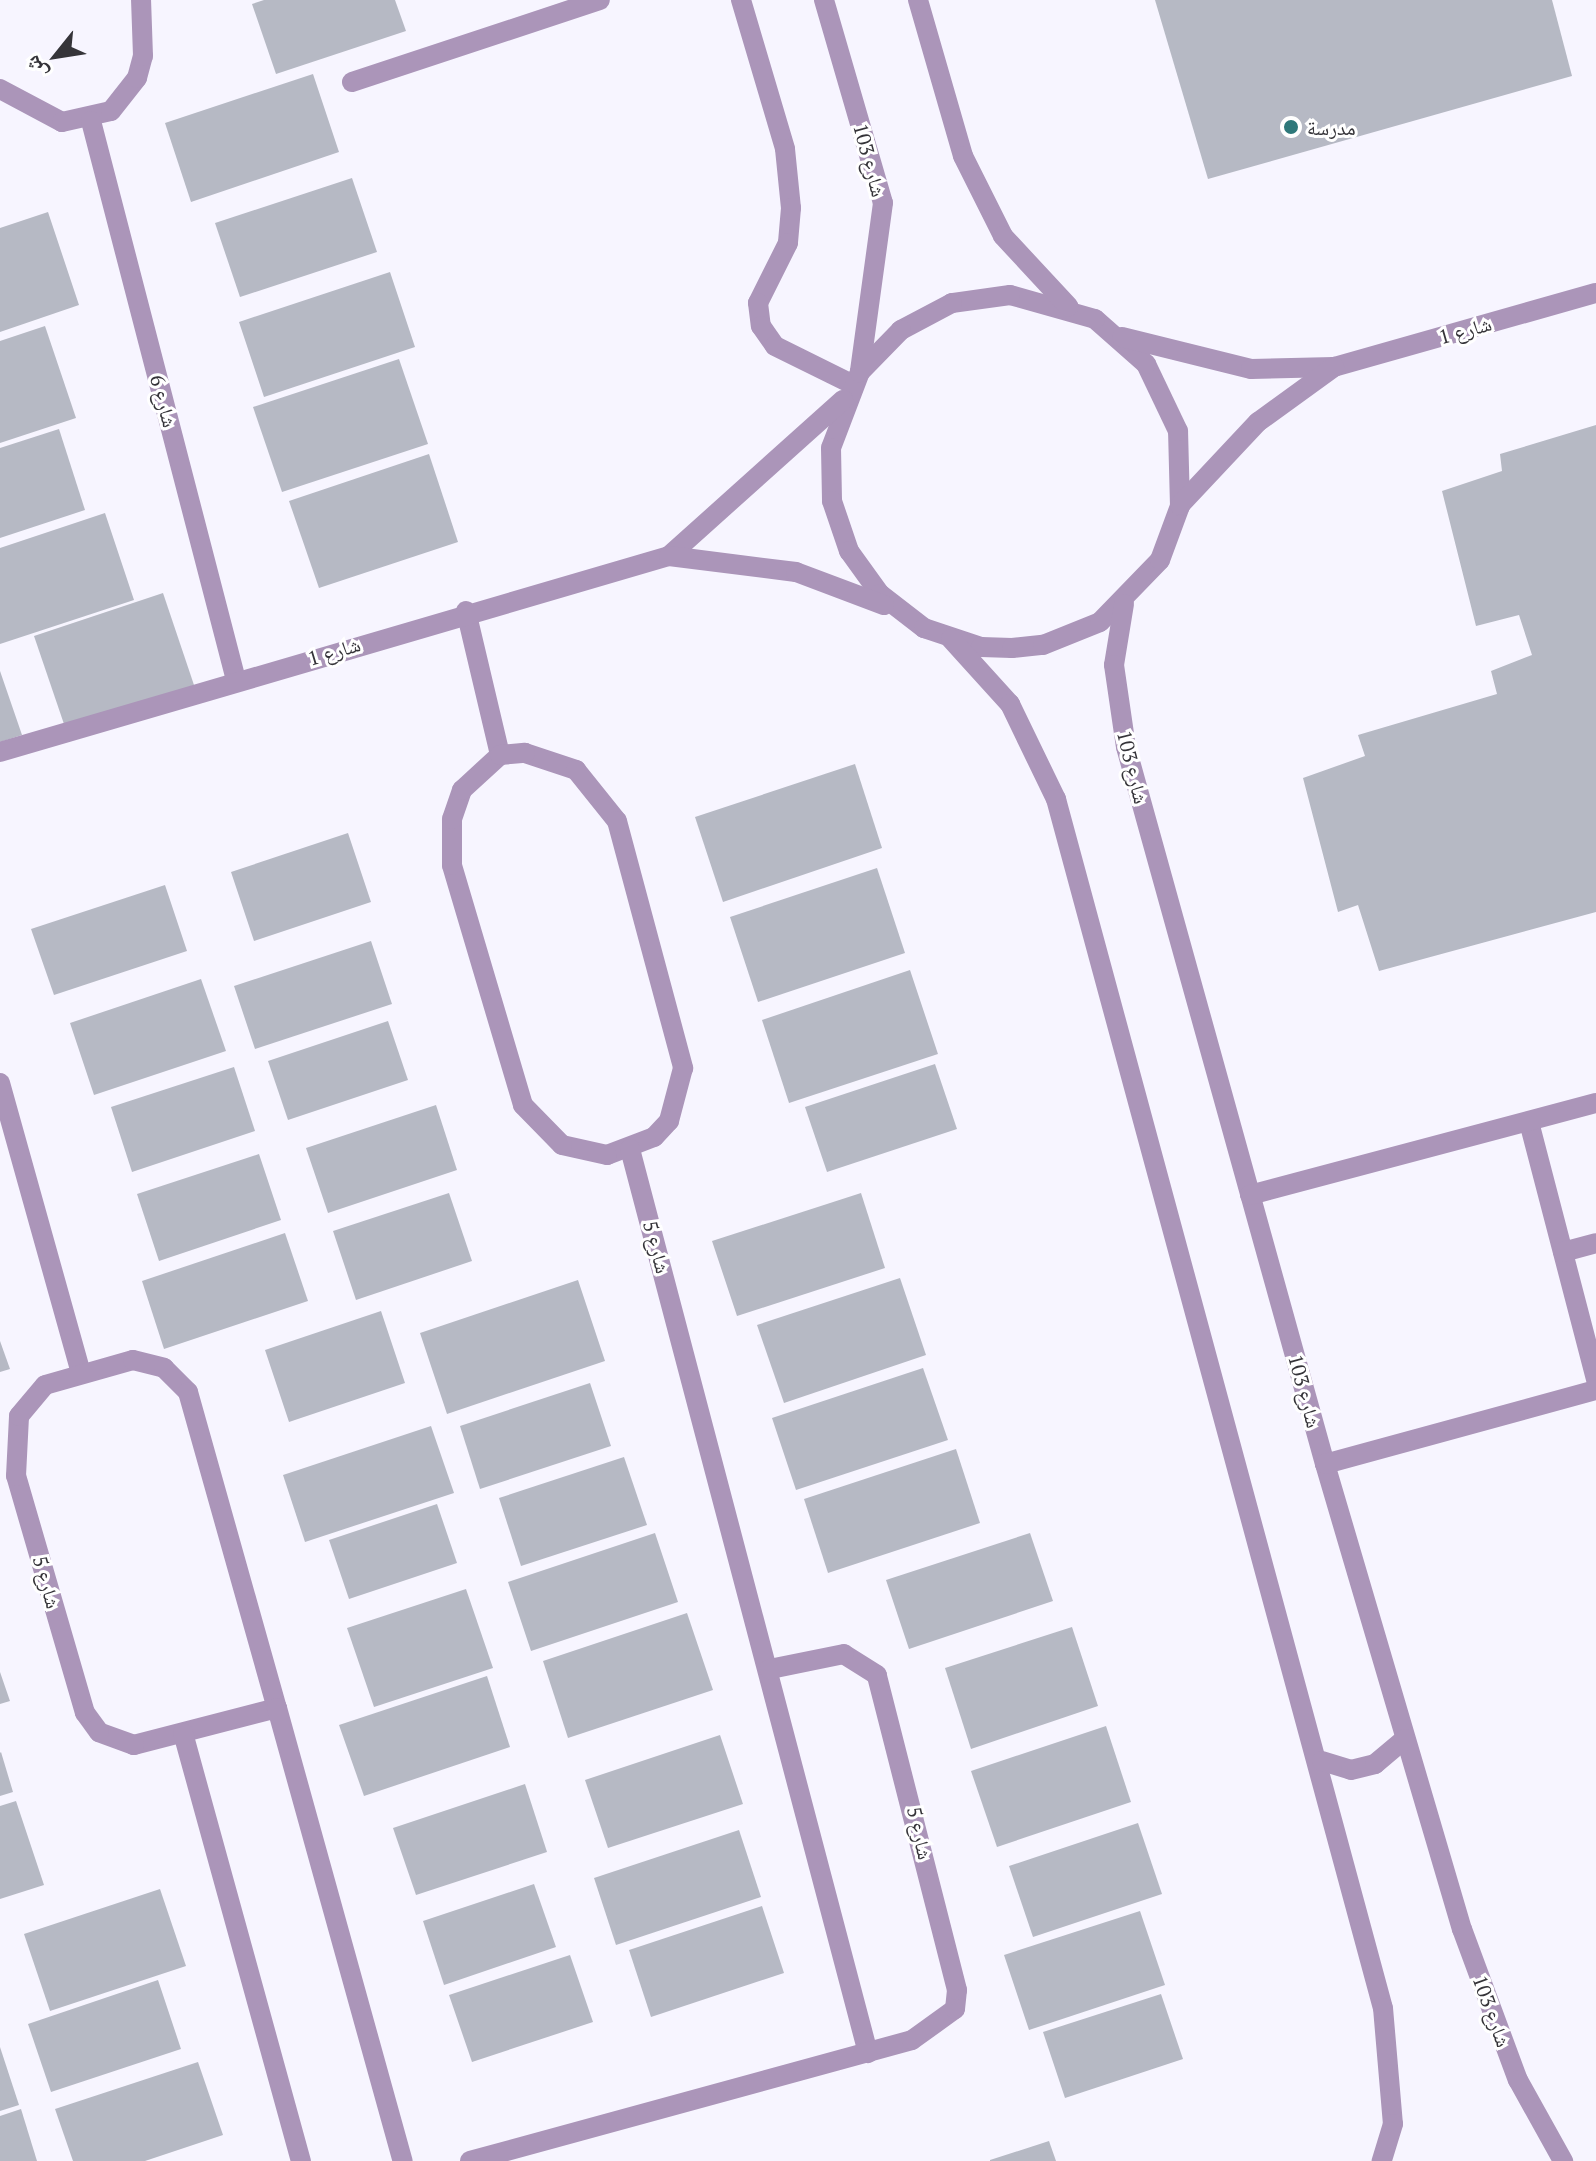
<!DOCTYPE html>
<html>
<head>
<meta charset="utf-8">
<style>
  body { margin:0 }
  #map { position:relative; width:1596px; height:2161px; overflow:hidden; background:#f7f5ff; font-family:"PT Serif","Noto Naskh Arabic",serif }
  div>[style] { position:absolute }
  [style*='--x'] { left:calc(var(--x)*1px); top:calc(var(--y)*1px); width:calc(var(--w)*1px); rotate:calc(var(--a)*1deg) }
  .building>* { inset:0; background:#b6b9c4 }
  .minor>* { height:20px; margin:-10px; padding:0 10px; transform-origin:10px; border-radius:10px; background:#ab95b9 }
  .dots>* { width:22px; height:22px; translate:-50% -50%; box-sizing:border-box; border:4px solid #fff; border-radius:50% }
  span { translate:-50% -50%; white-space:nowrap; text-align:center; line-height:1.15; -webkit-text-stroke:6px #fff; paint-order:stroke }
  .poi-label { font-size:20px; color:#353439 }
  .left { translate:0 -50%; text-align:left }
  .street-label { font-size:20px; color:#353439 }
  .north { position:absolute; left:16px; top:16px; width:80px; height:80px; -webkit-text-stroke:6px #fff; paint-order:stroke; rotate:240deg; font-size:22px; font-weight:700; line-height:32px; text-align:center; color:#353439 }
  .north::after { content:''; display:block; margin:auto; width:28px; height:36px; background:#353439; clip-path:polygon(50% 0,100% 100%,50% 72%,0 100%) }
</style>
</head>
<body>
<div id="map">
  <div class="building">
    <i style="clip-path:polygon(264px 0,395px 0,406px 31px,276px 74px,252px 4px)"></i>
    <i style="clip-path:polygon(1155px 0,1552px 0,1572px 76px,1208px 179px)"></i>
    <i style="clip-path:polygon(313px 74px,339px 152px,191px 202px,165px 123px)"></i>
    <i style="clip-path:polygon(352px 178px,377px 252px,240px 297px,215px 223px)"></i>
    <i style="clip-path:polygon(48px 212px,79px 305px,0 332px,0 228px)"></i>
    <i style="clip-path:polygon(390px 272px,415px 347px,264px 397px,239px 322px)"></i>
    <i style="clip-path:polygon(45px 326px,76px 418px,0 443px,0 341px)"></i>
    <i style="clip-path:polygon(399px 359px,428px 444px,282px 492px,253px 407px)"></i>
    <i style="clip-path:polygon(1596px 425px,1596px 912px,1379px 971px,1358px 905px,1338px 912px,1303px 778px,1365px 756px,1358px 735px,1497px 694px,1491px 671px,1532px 655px,1519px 615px,1476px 626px,1442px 491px,1502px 471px,1500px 454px)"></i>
    <i style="clip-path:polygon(59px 429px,85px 510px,0 538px,0 448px)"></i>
    <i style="clip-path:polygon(429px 454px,458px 542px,319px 588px,289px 501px)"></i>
    <i style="clip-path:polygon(105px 513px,134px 600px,0 644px,0 548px)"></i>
    <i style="clip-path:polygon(163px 593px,195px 688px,65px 727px,34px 636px)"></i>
    <i style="clip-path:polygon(0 671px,22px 735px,0 742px)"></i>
    <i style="clip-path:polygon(855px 764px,882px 848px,723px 902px,695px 817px)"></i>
    <i style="clip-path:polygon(348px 833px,371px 902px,254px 941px,231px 872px)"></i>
    <i style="clip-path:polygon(877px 868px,905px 953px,758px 1002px,730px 917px)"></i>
    <i style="clip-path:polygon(165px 885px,187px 951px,54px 995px,31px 929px)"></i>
    <i style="clip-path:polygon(371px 941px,392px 1004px,255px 1049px,234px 986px)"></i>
    <i style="clip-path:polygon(910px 970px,938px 1054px,789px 1103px,762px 1020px)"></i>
    <i style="clip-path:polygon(201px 979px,226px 1051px,94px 1095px,70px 1023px)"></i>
    <i style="clip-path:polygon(388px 1021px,408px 1080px,288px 1120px,268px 1061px)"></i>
    <i style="clip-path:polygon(935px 1064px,957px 1129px,827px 1172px,805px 1107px)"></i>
    <i style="clip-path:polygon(234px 1067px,255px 1131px,132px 1172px,111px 1107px)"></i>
    <i style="clip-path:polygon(436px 1105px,457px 1170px,328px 1213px,306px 1148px)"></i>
    <i style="clip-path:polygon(259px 1154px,281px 1220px,159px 1261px,137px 1194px)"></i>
    <i style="clip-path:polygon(449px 1193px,472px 1261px,356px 1300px,333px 1231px)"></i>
    <i style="clip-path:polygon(861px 1193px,885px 1268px,737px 1316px,712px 1241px)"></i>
    <i style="clip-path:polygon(285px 1233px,308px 1301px,164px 1349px,142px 1281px)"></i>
    <i style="clip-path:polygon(900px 1278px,926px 1355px,784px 1403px,757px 1325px)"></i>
    <i style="clip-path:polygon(578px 1280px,605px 1361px,447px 1414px,420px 1333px)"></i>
    <i style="clip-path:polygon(381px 1311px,405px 1383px,289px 1422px,265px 1350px)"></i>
    <i style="clip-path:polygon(0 1341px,10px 1369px,0 1372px)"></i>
    <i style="clip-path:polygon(923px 1368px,948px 1440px,796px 1490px,772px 1418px)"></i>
    <i style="clip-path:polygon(590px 1383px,611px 1446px,480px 1489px,460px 1426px)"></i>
    <i style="clip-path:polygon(431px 1426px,454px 1493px,305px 1542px,283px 1475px)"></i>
    <i style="clip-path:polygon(956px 1449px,980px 1523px,828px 1573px,804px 1499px)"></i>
    <i style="clip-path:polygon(624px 1457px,647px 1525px,521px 1566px,499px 1498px)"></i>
    <i style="clip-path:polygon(437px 1504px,457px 1563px,349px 1599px,329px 1540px)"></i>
    <i style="clip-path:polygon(655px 1533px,678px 1602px,531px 1651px,508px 1582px)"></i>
    <i style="clip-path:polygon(1030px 1533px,1053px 1601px,909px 1649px,886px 1580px)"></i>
    <i style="clip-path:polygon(466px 1589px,493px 1668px,374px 1707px,347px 1628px)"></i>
    <i style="clip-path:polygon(687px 1613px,713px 1690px,568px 1738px,543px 1661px)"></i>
    <i style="clip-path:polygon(1072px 1627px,1098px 1706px,971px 1749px,945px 1668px)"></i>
    <i style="clip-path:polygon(0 1672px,10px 1701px,0 1704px)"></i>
    <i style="clip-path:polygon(487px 1676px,510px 1747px,364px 1796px,339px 1725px)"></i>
    <i style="clip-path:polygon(1106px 1726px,1131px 1802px,997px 1847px,971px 1771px)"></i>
    <i style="clip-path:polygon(720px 1735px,743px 1804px,608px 1848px,585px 1780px)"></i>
    <i style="clip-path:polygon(1px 1752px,13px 1792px,0 1796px,0 1753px)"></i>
    <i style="clip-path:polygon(525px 1784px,547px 1852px,416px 1895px,393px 1828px)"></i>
    <i style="clip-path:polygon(16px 1801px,44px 1885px,0 1899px,0 1806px)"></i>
    <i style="clip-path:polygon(1138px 1823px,1162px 1894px,1033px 1937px,1009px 1866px)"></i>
    <i style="clip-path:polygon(739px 1830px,761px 1897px,616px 1945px,594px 1878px)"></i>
    <i style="clip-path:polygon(534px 1884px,556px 1947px,444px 1985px,423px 1921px)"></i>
    <i style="clip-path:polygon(160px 1889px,186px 1966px,50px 2011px,24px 1934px)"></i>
    <i style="clip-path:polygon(762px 1906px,784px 1973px,651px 2017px,629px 1950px)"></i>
    <i style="clip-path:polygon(1140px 1911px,1165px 1985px,1029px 2030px,1004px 1955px)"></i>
    <i style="clip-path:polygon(570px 1955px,593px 2022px,472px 2062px,449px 1995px)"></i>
    <i style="clip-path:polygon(158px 1980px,181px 2049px,51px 2092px,28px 2024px)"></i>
    <i style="clip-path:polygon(1161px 1994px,1183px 2059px,1065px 2098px,1043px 2032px)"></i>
    <i style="clip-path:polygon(0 2047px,19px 2105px,0 2111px)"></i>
    <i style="clip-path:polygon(198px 2062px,223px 2135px,145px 2161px,73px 2161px,55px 2109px)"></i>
    <i style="clip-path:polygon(21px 2109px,37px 2161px,0 2161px,0 2116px)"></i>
    <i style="clip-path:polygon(1049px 2141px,1056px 2161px,990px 2161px,990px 2160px)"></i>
  </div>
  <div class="minor">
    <i style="--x:741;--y:0;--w:155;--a:73.5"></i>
    <i style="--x:785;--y:149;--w:59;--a:84.2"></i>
    <i style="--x:791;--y:208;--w:35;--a:95"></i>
    <i style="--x:788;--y:243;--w:67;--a:116.6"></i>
    <i style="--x:758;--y:303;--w:23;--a:83"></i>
    <i style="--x:761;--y:326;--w:24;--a:55"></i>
    <i style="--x:775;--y:346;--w:86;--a:26.3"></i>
    <i style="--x:824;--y:0;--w:211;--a:73.8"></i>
    <i style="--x:883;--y:203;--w:171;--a:97.8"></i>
    <i style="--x:860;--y:372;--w:81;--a:110.9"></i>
    <i style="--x:831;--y:448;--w:53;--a:88.9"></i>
    <i style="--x:832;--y:501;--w:53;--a:71.2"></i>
    <i style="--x:849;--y:551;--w:53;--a:54.2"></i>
    <i style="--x:880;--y:594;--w:56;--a:37.7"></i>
    <i style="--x:924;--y:628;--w:60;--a:18.4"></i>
    <i style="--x:981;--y:647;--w:31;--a:2"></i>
    <i style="--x:1012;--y:648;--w:31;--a:-6"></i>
    <i style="--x:1043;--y:645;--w:61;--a:-22"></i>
    <i style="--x:1100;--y:622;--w:86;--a:-45.9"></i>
    <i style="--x:1160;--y:560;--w:58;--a:-69.7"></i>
    <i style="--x:1180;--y:506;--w:75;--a:-91.5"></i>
    <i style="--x:1178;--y:431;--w:74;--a:-115.5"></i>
    <i style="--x:1146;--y:364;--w:68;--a:-138.6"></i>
    <i style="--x:1095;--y:319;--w:88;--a:-164.2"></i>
    <i style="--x:1010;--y:295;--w:59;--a:172.1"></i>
    <i style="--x:952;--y:303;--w:58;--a:152.1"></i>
    <i style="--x:901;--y:330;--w:59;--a:134.3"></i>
    <i style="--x:918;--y:0;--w:162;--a:73.9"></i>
    <i style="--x:963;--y:156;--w:89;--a:63.4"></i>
    <i style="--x:1003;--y:236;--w:96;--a:47.1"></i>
    <i style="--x:352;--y:82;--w:261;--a:-18.3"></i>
    <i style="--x:0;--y:89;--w:70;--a:28"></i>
    <i style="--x:62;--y:122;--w:50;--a:-12.7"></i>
    <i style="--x:111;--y:111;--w:42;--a:-51.8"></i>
    <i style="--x:137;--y:78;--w:23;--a:-75"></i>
    <i style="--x:143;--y:56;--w:56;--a:-92"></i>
    <i style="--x:91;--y:121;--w:577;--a:75.46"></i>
    <i style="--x:1122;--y:337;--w:133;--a:13.9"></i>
    <i style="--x:1251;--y:369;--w:83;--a:-1.4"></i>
    <i style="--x:1334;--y:367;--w:272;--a:-15.8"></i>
    <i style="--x:1180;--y:505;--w:114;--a:-46.8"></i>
    <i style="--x:1258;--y:422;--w:94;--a:-35.9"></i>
    <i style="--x:669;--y:556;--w:234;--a:-41.9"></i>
    <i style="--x:1124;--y:604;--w:62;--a:99.3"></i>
    <i style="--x:1114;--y:665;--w:83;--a:81.7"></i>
    <i style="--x:1126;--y:747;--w:744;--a:74.49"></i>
    <i style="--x:1325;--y:1464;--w:485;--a:73.6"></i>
    <i style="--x:1462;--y:1929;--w:161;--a:69.7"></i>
    <i style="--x:1518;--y:2080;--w:93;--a:60.9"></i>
    <i style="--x:466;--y:611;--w:148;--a:76.7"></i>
    <i style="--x:951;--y:639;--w:88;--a:47.8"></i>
    <i style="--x:1010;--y:704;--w:106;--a:64.2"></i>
    <i style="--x:1056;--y:799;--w:1252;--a:74.87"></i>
    <i style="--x:1383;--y:2008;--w:116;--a:85.1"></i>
    <i style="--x:1393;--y:2124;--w:39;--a:107"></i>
    <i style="--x:0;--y:752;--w:697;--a:-16.33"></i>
    <i style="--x:669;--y:556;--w:128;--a:7.2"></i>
    <i style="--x:796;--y:572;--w:94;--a:20.6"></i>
    <i style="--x:525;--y:753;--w:54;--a:18.4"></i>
    <i style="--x:576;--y:770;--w:65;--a:51.2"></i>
    <i style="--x:617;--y:821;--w:256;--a:75"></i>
    <i style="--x:683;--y:1068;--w:55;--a:104.8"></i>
    <i style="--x:669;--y:1121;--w:22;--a:133"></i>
    <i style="--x:654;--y:1137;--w:50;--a:159"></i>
    <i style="--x:607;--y:1155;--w:46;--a:-167.5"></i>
    <i style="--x:562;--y:1145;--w:56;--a:-134.3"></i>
    <i style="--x:523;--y:1105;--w:250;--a:-106.5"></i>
    <i style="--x:452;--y:865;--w:46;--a:-90"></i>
    <i style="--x:452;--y:819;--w:31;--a:-71"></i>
    <i style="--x:462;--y:790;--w:52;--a:-42.6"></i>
    <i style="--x:500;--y:755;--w:25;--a:-5"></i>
    <i style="--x:0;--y:1083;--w:302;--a:74.4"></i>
    <i style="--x:1529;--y:1122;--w:266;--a:75.4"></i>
    <i style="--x:630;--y:1149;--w:935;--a:75.25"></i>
    <i style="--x:1250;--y:1195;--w:358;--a:-14.9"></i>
    <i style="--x:1563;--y:1252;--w:34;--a:-15"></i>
    <i style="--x:1325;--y:1464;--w:281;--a:-15.3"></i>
    <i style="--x:277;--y:1708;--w:148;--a:165.5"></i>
    <i style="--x:134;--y:1745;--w:37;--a:-160"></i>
    <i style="--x:99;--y:1732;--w:24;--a:-126"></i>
    <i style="--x:85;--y:1713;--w:247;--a:-106.2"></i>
    <i style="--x:16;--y:1476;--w:60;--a:-87.1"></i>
    <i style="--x:19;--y:1416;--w:40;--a:-50"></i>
    <i style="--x:45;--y:1385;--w:91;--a:-15.9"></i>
    <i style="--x:133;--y:1360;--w:32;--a:14"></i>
    <i style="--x:164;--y:1368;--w:34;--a:45"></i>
    <i style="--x:188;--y:1392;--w:328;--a:74.3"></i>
    <i style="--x:277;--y:1708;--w:470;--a:74.5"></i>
    <i style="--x:183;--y:1733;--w:444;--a:74.6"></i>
    <i style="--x:1322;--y:1761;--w:30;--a:17"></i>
    <i style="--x:1351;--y:1770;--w:25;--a:-14"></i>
    <i style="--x:1375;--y:1764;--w:39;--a:-40"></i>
    <i style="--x:470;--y:2161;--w:458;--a:-15.3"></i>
    <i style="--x:912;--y:2040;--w:53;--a:-35.8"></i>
    <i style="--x:955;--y:2009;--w:19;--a:-84"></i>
    <i style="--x:957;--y:1990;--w:325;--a:-104.3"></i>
    <i style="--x:877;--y:1675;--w:39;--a:-148"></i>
    <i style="--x:844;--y:1654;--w:76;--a:168.5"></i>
  </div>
  <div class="dots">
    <i style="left:1291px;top:127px;background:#2e787a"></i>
  </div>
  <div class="poi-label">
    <span class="left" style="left:1307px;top:127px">مدرسة</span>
  </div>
  <div class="street-label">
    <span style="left:870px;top:160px;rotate:75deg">شارع 103</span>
    <span style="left:1465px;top:330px;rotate:-16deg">شارع 1</span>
    <span style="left:164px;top:401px;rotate:75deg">شارع 6</span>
    <span style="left:334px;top:651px;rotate:-17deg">شارع 1</span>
    <span style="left:1133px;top:767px;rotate:76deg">شارع 103</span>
    <span style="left:657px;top:1247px;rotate:75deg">شارع 5</span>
    <span style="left:1305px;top:1391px;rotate:75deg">شارع 103</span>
    <span style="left:47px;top:1582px;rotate:74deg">شارع 5</span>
    <span style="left:920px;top:1833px;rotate:77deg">شارع 5</span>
    <span style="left:1492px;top:2011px;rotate:70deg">شارع 103</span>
  </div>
  <div class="north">ش</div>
</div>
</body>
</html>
